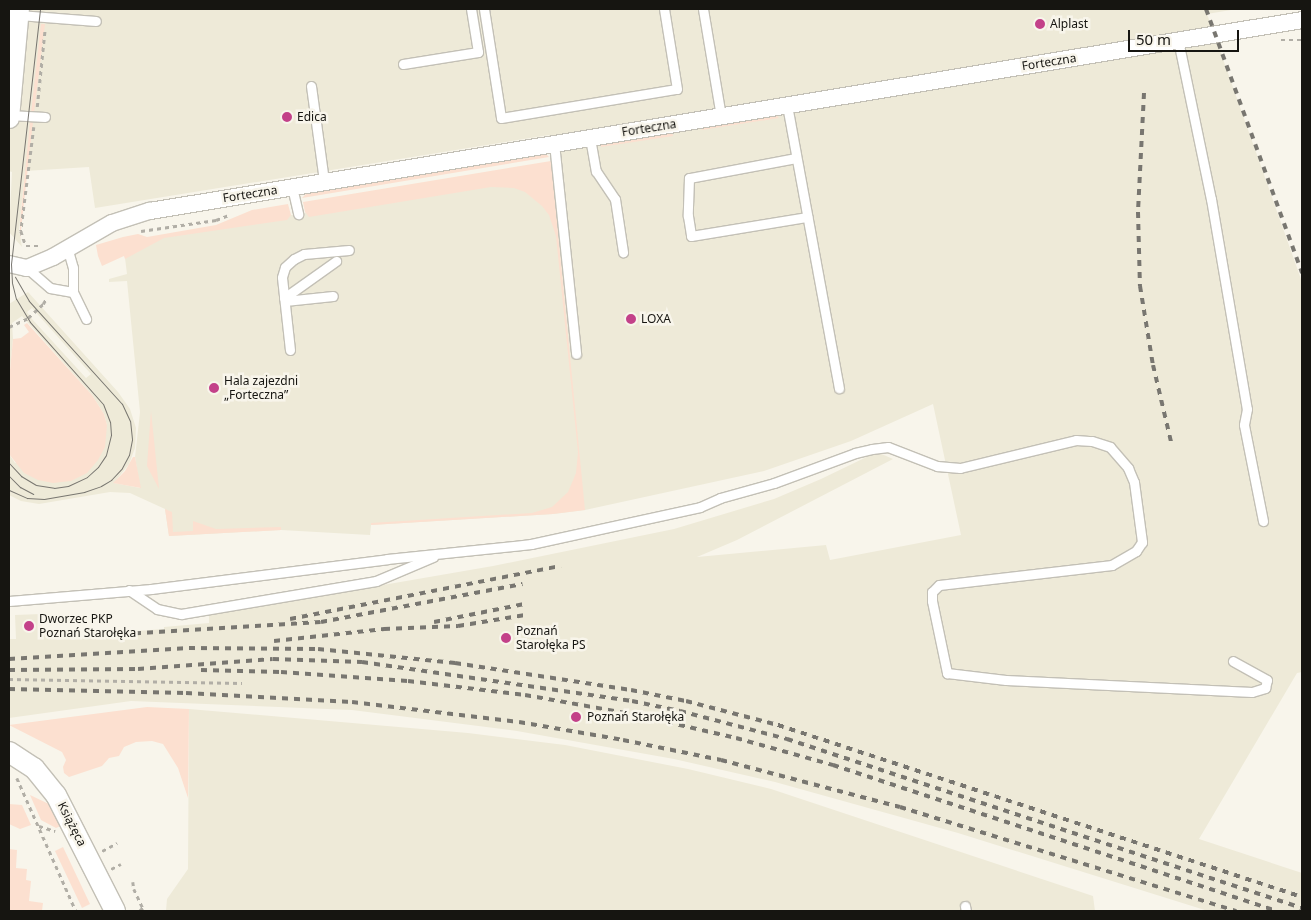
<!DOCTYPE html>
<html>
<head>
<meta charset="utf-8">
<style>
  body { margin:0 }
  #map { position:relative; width:1311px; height:920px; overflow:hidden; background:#f8f5eb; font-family:"Noto Sans",sans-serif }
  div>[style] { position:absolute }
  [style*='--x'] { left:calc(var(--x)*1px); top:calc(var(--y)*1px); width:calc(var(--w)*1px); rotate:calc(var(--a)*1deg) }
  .built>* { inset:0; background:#eeead8 }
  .green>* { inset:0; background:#fce0d0 }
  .path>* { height:2.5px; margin-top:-1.25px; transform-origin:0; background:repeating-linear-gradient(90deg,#b1aea6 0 4px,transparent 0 8px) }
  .roads { filter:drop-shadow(1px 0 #c3c0b6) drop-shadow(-1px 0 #c3c0b6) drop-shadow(0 1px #c3c0b6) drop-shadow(0 -1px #c3c0b6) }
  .service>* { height:9px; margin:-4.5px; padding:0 4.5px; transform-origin:4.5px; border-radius:4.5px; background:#fff }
  .minor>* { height:16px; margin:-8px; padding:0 8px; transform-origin:8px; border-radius:8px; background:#fff }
  .tertiary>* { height:20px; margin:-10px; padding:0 10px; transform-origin:10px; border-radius:10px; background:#fff }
  .tram>* { height:1px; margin:-0.5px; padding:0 0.5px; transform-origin:0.5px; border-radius:0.5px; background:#787670 }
  .rail>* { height:4px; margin-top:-2px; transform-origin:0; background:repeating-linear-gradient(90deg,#787670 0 6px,transparent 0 12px) }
  .dots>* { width:14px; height:14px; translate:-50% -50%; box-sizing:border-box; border:2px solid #f8f5eb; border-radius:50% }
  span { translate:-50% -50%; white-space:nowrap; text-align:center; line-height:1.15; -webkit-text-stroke:5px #f8f5eb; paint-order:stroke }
  .poi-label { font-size:12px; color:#161511 }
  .left { translate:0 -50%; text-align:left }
  .street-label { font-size:12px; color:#161511 }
  .frame { position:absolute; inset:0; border:10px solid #161511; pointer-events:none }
  .scale { position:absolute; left:1128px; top:30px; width:111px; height:22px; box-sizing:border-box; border:2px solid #161511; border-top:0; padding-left:6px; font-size:15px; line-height:18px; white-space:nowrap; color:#161511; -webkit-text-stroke:4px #f8f5eb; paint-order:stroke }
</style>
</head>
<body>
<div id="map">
  <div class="built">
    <i style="clip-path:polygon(evenodd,9px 9px,1237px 9px,1207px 14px,1302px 282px,1302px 672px,1297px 673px,1199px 839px,1302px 873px,1302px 911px,1208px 911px,958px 833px,775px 782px,674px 759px,517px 731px,352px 710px,131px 701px,9px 718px,9px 639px,16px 639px,15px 615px,41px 614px,43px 634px,122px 628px,123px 632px,164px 629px,164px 627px,209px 623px,209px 615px,493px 566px,674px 529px,774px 499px,821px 479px,877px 452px,893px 459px,737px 540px,697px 557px,826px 545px,830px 560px,961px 535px,933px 404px,851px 441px,764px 471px,585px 510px,553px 514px,371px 525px,370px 535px,281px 530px,169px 536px,165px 509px,130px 493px,110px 492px,39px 504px,21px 501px,9px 495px,9px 454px,15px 463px,107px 425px,104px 414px,92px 395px,22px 316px,12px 323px,13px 339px,9px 380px,9px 304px,28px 292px,118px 392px,130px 409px,136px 428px,135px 448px,129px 464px,114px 483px,140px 488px,135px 457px,140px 412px,127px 281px,109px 282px,109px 279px,127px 274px,123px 242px,552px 173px,549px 135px,95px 208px,89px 167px,25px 171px,19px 230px,22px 247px,9px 232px,12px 172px,9px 171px,9px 9px,32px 308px,91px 374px,86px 378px,32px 319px,27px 312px,32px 308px)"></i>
    <i style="clip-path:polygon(189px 709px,468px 733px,565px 745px,688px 769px,771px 789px,1093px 896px,1095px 911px,166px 911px,167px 899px,188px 869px)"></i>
  </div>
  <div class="green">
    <i style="clip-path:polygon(41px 24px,45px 24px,34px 113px,31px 113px)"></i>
    <i style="clip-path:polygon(775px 114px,779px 118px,702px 130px,701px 127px)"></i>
    <i style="clip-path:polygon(30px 122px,33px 122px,20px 239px,20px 222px)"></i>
    <i style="clip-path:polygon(672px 132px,673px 136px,601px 147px,601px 144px)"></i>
    <i style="clip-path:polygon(545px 153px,549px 157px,302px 198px,307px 193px)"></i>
    <i style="clip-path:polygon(551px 161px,585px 510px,553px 514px,371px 525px,371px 523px,532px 513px,552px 507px,568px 492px,576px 473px,578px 452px,556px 236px,549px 215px,542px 206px,525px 192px,514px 188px,491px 187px,309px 217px,305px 212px,303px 202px)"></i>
    <i style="clip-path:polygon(288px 204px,291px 215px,287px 220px,164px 238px,125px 259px,124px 256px,102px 266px,98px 256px,96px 245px,123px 237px,138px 234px,147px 237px,216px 225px,252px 210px)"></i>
    <i style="clip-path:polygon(27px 323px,92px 395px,104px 414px,107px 425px,105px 447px,98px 460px,87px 473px,71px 481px,53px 483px,38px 480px,24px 473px,9px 454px,9px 380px,13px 339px,21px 338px,29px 332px,24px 325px)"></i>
    <i style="clip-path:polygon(151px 411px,159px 489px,147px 466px)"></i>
    <i style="clip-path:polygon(133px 457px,135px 457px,141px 488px,113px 483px,125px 471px)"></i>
    <i style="clip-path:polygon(165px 509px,172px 512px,173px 532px,193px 531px,193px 521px,216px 529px,281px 527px,281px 530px,169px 536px)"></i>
    <i style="clip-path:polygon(147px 707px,189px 709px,188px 798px,178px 768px,163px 744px,152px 741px,136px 742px,124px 747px,119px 756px,109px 758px,102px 766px,69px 777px,64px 773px,63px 767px,66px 760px,62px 752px,9px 725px)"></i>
    <i style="clip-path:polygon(30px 795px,51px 805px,65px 824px,56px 828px,41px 820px)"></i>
    <i style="clip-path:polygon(9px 804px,22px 805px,31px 825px,20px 829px,9px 824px)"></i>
    <i style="clip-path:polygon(63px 847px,90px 904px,82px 908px,55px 851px)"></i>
    <i style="clip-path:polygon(9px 849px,17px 850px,16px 868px,27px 869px,26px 880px,31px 881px,29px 901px,43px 903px,42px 911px,9px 911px)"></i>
  </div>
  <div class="path">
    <i style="--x:1281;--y:40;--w:21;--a:0"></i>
    <i style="--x:37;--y:107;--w:79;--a:-84.2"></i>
    <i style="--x:34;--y:127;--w:105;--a:97.1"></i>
    <i style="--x:21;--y:231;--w:16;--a:72"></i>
    <i style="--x:26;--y:246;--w:12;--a:0"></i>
    <i style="--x:141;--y:231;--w:76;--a:-8.3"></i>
    <i style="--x:216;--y:220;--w:14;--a:-21"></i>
    <i style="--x:9;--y:327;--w:21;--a:-25"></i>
    <i style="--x:28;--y:318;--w:21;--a:-43"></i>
    <i style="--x:43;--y:304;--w:6;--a:-59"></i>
    <i style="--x:9;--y:679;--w:233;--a:1"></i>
    <i style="--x:17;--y:778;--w:145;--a:66.1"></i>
    <i style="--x:39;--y:826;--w:17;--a:17"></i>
    <i style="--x:102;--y:851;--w:17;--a:-28"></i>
    <i style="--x:111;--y:869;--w:11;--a:-27"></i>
    <i style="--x:133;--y:882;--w:7;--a:82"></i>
    <i style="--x:134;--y:889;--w:21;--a:65"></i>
    <i style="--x:143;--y:908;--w:4;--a:135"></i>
  </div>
  <div class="roads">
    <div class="service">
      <i style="--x:484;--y:9;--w:110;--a:81.1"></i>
      <i style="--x:501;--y:118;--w:178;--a:-9.4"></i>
      <i style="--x:677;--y:89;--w:81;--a:-99.2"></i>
      <i style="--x:703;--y:9;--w:109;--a:80.5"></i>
      <i style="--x:19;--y:15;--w:77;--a:4.5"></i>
      <i style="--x:1178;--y:40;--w:162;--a:78.3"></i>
      <i style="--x:1211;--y:199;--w:213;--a:80.3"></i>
      <i style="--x:1247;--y:409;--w:16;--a:101"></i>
      <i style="--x:1244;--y:425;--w:98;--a:78.8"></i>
      <i style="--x:403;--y:64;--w:76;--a:-9.1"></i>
      <i style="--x:478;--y:52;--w:44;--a:-99.2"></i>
      <i style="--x:311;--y:86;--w:96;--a:82.2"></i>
      <i style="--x:787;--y:105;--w:288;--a:79.6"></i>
      <i style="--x:9;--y:115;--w:36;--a:3"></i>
      <i style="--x:590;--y:138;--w:34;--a:80"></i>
      <i style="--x:596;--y:171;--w:34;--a:56"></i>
      <i style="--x:615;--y:199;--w:54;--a:81.4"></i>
      <i style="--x:554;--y:143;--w:212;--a:84"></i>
      <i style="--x:796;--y:158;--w:109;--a:169.4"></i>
      <i style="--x:689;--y:178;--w:38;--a:92"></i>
      <i style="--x:688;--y:216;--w:20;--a:81"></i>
      <i style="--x:691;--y:236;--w:118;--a:-9.3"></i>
      <i style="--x:292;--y:187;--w:28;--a:77"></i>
      <i style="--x:27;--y:268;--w:30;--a:41"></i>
      <i style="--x:50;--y:288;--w:23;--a:10"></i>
      <i style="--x:73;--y:292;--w:24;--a:-90"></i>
      <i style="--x:73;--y:268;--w:22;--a:-106"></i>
      <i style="--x:73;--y:292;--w:30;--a:64"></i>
      <i style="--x:284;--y:298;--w:64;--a:-35.4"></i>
      <i style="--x:285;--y:301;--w:48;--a:-5.9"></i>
      <i style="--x:290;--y:350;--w:73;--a:-96.3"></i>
      <i style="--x:282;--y:277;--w:10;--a:-73"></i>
      <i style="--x:285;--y:267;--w:12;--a:-42"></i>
      <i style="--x:294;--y:259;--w:11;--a:-27"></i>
      <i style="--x:304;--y:254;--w:45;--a:-5.1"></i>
      <i style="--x:129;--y:590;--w:34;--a:34"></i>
      <i style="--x:157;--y:609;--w:25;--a:12"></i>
      <i style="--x:181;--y:614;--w:198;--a:-9.6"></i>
      <i style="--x:376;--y:581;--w:62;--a:-22.8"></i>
      <i style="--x:9;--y:601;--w:143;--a:-4.8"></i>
      <i style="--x:151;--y:589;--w:238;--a:-7.2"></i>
      <i style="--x:387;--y:559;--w:145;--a:-5.9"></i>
      <i style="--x:531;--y:544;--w:173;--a:-12.3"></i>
      <i style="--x:700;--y:507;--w:22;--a:-24"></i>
      <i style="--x:720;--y:498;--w:56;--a:-15.5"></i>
      <i style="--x:774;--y:483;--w:86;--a:-20.3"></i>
      <i style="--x:855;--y:453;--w:17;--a:-13"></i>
      <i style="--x:872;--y:449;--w:16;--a:-7"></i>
      <i style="--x:888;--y:447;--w:53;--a:21.2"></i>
      <i style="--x:937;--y:466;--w:23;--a:5"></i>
      <i style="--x:960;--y:468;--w:119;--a:-13.6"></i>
      <i style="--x:1076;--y:440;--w:16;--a:4"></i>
      <i style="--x:1092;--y:441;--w:19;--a:18"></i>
      <i style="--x:1110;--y:447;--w:28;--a:49"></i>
      <i style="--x:1128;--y:468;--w:15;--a:67"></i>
      <i style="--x:1134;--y:482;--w:61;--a:82.4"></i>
      <i style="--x:1142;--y:542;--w:11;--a:124"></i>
      <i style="--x:1136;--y:551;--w:28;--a:150"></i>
      <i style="--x:1112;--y:565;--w:174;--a:173.4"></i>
      <i style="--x:939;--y:585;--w:10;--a:135"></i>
      <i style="--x:932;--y:592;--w:9;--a:90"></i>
      <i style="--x:932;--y:601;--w:74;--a:78.2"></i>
      <i style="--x:947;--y:673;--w:59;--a:6.8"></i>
      <i style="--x:1006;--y:680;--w:246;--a:2.8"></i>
      <i style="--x:1252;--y:692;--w:14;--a:-17"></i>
      <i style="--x:1265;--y:688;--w:8;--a:-76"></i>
      <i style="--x:1267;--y:680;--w:39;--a:-151"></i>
      <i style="--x:965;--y:906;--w:5;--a:79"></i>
    </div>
    <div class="minor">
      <i style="--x:9;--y:264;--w:18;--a:13"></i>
      <i style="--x:27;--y:268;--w:28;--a:-23"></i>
      <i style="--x:53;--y:257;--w:68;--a:-30"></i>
      <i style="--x:112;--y:223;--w:40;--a:-18"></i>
      <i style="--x:150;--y:211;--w:1168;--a:-9.41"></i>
    </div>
    <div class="tertiary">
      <i style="--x:9;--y:118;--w:109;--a:-84.8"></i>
      <i style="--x:9;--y:752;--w:30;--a:33"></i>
      <i style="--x:34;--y:768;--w:35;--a:51"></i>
      <i style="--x:56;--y:795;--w:130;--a:63"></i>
    </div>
  </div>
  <div class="tram">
    <i style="--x:9;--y:318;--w:29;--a:90"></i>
    <i style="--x:9;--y:463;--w:18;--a:47"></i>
    <i style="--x:21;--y:476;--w:17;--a:31"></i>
    <i style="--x:36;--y:485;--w:18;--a:9"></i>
    <i style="--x:54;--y:488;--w:14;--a:-8"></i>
    <i style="--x:68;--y:486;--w:21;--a:-25"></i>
    <i style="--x:87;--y:477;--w:15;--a:-42"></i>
    <i style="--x:98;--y:467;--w:14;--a:-56"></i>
    <i style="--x:106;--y:455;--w:21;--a:-76"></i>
    <i style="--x:111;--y:435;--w:13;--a:-94"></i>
    <i style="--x:110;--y:422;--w:19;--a:-111"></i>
    <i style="--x:103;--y:404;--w:110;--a:-131.7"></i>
    <i style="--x:30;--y:322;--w:27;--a:-121"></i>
    <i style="--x:16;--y:299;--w:16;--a:-104"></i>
    <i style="--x:12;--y:283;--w:19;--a:-93"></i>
    <i style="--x:11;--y:264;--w:257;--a:-83.5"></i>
    <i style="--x:9;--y:476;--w:16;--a:45"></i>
    <i style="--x:20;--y:487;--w:15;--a:28"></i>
    <i style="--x:9;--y:490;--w:20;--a:24"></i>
    <i style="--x:27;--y:498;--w:17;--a:3"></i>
    <i style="--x:44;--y:499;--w:41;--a:-9.9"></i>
    <i style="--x:84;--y:492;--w:18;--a:-19"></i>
    <i style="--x:101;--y:486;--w:12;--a:-31"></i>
    <i style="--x:111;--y:480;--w:16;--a:-47"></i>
    <i style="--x:122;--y:468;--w:15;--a:-62"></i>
    <i style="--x:129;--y:455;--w:16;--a:-79"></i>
    <i style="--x:132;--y:439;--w:18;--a:-96"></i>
    <i style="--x:130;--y:421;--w:19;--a:-115"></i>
    <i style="--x:122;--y:404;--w:139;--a:-132.1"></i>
    <i style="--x:29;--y:301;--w:28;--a:-120"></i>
  </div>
  <div class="rail">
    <i style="--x:1206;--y:9;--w:281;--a:70"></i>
    <i style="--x:1144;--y:93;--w:119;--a:92.9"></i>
    <i style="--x:1138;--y:212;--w:74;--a:88.5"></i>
    <i style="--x:1140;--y:286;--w:80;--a:80.7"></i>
    <i style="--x:1153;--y:365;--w:79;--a:76.8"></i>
    <i style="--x:290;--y:619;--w:276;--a:-11.1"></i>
    <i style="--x:434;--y:622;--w:92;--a:-11.3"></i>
    <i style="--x:75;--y:637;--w:246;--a:-3.5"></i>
    <i style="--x:321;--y:622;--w:205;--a:-10.7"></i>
    <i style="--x:274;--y:641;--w:111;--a:-6.2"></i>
    <i style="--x:384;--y:629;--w:74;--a:-2.3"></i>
    <i style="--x:458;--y:626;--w:68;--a:-9.3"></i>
    <i style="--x:9;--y:659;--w:180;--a:-3.5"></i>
    <i style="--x:189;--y:648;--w:129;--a:0.4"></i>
    <i style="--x:318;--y:649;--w:138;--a:5.8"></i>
    <i style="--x:455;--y:663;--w:178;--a:8.7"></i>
    <i style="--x:631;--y:690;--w:56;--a:11.3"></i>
    <i style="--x:686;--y:701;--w:95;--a:14.6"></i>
    <i style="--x:778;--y:725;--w:552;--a:18.17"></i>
    <i style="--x:9;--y:670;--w:129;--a:-0.4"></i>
    <i style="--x:138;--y:669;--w:135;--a:-4.2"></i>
    <i style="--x:273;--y:659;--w:89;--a:1.9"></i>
    <i style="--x:362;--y:662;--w:273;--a:8.2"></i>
    <i style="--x:632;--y:701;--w:49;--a:11.8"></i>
    <i style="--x:680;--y:711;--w:111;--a:14.7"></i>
    <i style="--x:787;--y:739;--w:542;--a:18.17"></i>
    <i style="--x:201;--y:670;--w:80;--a:1.4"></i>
    <i style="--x:281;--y:672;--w:127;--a:4.1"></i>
    <i style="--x:408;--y:681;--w:118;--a:6.8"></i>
    <i style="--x:525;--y:695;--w:109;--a:10.1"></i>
    <i style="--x:632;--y:714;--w:107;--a:13"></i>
    <i style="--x:736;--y:738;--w:101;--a:15.6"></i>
    <i style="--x:833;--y:765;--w:466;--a:18.2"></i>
    <i style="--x:9;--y:689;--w:177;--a:1.3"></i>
    <i style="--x:186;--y:693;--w:166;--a:3.1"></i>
    <i style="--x:352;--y:702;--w:168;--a:6.8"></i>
    <i style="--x:519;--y:722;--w:106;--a:9.8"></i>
    <i style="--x:623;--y:740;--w:100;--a:11.5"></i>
    <i style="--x:721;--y:760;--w:185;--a:14.7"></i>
    <i style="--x:900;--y:807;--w:352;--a:17.2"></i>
  </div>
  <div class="dots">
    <i style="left:1040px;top:24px;background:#c34189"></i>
    <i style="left:287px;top:117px;background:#c34189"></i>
    <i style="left:631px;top:319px;background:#c34189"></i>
    <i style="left:214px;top:388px;background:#c34189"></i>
    <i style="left:29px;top:626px;background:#c34189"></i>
    <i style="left:506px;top:638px;background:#c34189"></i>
    <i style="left:576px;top:717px;background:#c34189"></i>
  </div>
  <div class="poi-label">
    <span class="left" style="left:1050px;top:24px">Alplast</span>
    <span class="left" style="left:297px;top:117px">Edica</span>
    <span class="left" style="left:641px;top:319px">LOXA</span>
    <span class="left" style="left:224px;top:388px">Hala zajezdni<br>„Forteczna”</span>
    <span class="left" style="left:39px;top:626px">Dworzec PKP<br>Poznań Starołęka</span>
    <span class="left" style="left:516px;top:638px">Poznań<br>Starołęka PS</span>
    <span class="left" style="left:587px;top:717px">Poznań Starołęka</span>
  </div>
  <div class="street-label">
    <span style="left:1049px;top:62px;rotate:-9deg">Forteczna</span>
    <span style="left:649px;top:128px;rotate:-9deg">Forteczna</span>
    <span style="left:250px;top:194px;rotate:-9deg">Forteczna</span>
    <span style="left:72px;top:824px;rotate:63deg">Książęca</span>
  </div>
  <div class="frame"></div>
  <div class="scale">50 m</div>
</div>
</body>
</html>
